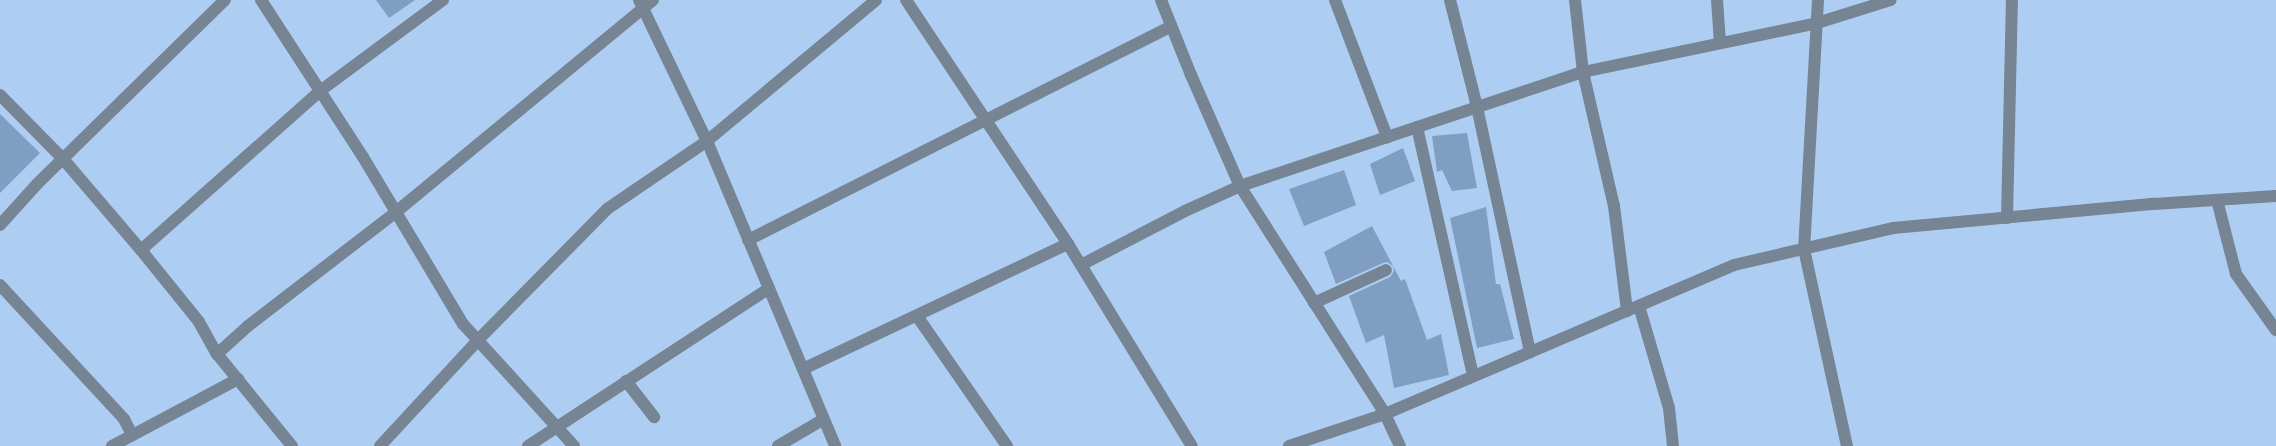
<!DOCTYPE html>
<html>
<head>
<meta charset="utf-8">
<style>
  body { margin:0 }
  #map { position:relative; width:2276px; height:446px; overflow:hidden; background:#adcef2; font-family:"Nunito Sans",sans-serif }
  div>[style] { position:absolute }
  [style*='--x'] { left:calc(var(--x)*1px); top:calc(var(--y)*1px); width:calc(var(--w)*1px); rotate:calc(var(--a)*1deg) }
  .building>* { inset:0; background:#7f9ec1 }
  .minor>* { height:12px; margin:-6px; padding:0 6px; transform-origin:6px; border-radius:6px; background:#768493 }
  span { translate:-50% -50%; white-space:nowrap; text-align:center; line-height:1.15; -webkit-text-stroke:4px #c0daf8; paint-order:stroke }
</style>
</head>
<body>
<div id="map">
  <div class="building">
    <i style="clip-path:polygon(376px 0,415px 0,389px 18px)"></i>
    <i style="clip-path:polygon(0 114px,40px 153px,0 193px)"></i>
    <i style="clip-path:polygon(1467px 133px,1477px 188px,1452px 191px,1442px 170px,1437px 172px,1432px 136px)"></i>
    <i style="clip-path:polygon(1403px 148px,1415px 181px,1380px 195px,1370px 164px)"></i>
    <i style="clip-path:polygon(1344px 170px,1356px 205px,1304px 226px,1289px 189px)"></i>
    <i style="clip-path:polygon(1486px 207px,1496px 284px,1500px 284px,1514px 339px,1477px 348px,1450px 218px)"></i>
    <i style="clip-path:polygon(1372px 226px,1401px 281px,1405px 279px,1427px 340px,1441px 334px,1449px 375px,1394px 388px,1384px 335px,1366px 343px,1349px 296px,1390px 277px,1394px 271px,1393px 266px,1387px 262px,1383px 263px,1336px 284px,1324px 252px)"></i>
  </div>
  <div class="minor">
    <i style="--x:261;--y:0;--w:187;--a:57"></i>
    <i style="--x:363;--y:157;--w:195;--a:59.1"></i>
    <i style="--x:463;--y:324;--w:165;--a:47.7"></i>
    <i style="--x:639;--y:0;--w:157;--a:64.3"></i>
    <i style="--x:707;--y:141;--w:331;--a:67.2"></i>
    <i style="--x:906;--y:0;--w:293;--a:56.4"></i>
    <i style="--x:1068;--y:244;--w:237;--a:58.5"></i>
    <i style="--x:1161;--y:0;--w:81;--a:68.2"></i>
    <i style="--x:1191;--y:75;--w:121;--a:66.2"></i>
    <i style="--x:1240;--y:186;--w:270;--a:57.5"></i>
    <i style="--x:1385;--y:414;--w:35;--a:65"></i>
    <i style="--x:1335;--y:0;--w:147;--a:69.2"></i>
    <i style="--x:1450;--y:0;--w:110;--a:75.8"></i>
    <i style="--x:1477;--y:107;--w:251;--a:77.8"></i>
    <i style="--x:1575;--y:0;--w:72;--a:83.7"></i>
    <i style="--x:1583;--y:72;--w:138;--a:77"></i>
    <i style="--x:1614;--y:206;--w:106;--a:82.9"></i>
    <i style="--x:1717;--y:0;--w:43;--a:86"></i>
    <i style="--x:1818;--y:0;--w:249;--a:93.2"></i>
    <i style="--x:1804;--y:249;--w:202;--a:77.7"></i>
    <i style="--x:0;--y:95;--w:91;--a:45.4"></i>
    <i style="--x:64;--y:160;--w:118;--a:49.5"></i>
    <i style="--x:141;--y:250;--w:92;--a:51.1"></i>
    <i style="--x:199;--y:322;--w:37;--a:61"></i>
    <i style="--x:1417;--y:127;--w:255;--a:77.3"></i>
    <i style="--x:2217;--y:200;--w:76;--a:75.6"></i>
    <i style="--x:2236;--y:274;--w:69;--a:54.5"></i>
    <i style="--x:2007;--y:218;--w:218;--a:-88.7"></i>
    <i style="--x:0;--y:225;--w:55;--a:-47.9"></i>
    <i style="--x:37;--y:184;--w:263;--a:-44.4"></i>
    <i style="--x:748;--y:240;--w:474;--a:-26.8"></i>
    <i style="--x:141;--y:250;--w:239;--a:-41.6"></i>
    <i style="--x:320;--y:91;--w:153;--a:-36.5"></i>
    <i style="--x:1081;--y:265;--w:117;--a:-27.4"></i>
    <i style="--x:1185;--y:211;--w:60;--a:-24.4"></i>
    <i style="--x:1240;--y:186;--w:361;--a:-18.4"></i>
    <i style="--x:1583;--y:72;--w:239;--a:-11.8"></i>
    <i style="--x:1817;--y:23;--w:77;--a:-17.3"></i>
    <i style="--x:0;--y:285;--w:183;--a:47.2"></i>
    <i style="--x:124;--y:419;--w:18;--a:63"></i>
    <i style="--x:1314;--y:303;--w:79;--a:-24.6"></i>
    <i style="--x:1639;--y:306;--w:106;--a:73.6"></i>
    <i style="--x:1669;--y:408;--w:38;--a:84"></i>
    <i style="--x:917;--y:316;--w:158;--a:55.3"></i>
    <i style="--x:803;--y:369;--w:293;--a:-25.3"></i>
    <i style="--x:626;--y:381;--w:46;--a:52.1"></i>
    <i style="--x:112;--y:446;--w:143;--a:-28"></i>
    <i style="--x:292;--y:446;--w:119;--a:-129.2"></i>
    <i style="--x:217;--y:354;--w:42;--a:-42.1"></i>
    <i style="--x:248;--y:326;--w:187;--a:-37.6"></i>
    <i style="--x:396;--y:212;--w:333;--a:-39.5"></i>
    <i style="--x:380;--y:446;--w:144;--a:-47.2"></i>
    <i style="--x:478;--y:340;--w:184;--a:-45.4"></i>
    <i style="--x:607;--y:209;--w:121;--a:-34.2"></i>
    <i style="--x:707;--y:141;--w:220;--a:-39.8"></i>
    <i style="--x:528;--y:446;--w:288;--a:-33.2"></i>
    <i style="--x:778;--y:446;--w:53;--a:-30.4"></i>
    <i style="--x:1289;--y:446;--w:101;--a:-18.4"></i>
    <i style="--x:1385;--y:414;--w:379;--a:-23.1"></i>
    <i style="--x:1734;--y:265;--w:163;--a:-13.1"></i>
    <i style="--x:1893;--y:228;--w:262;--a:-5.3"></i>
    <i style="--x:2154;--y:204;--w:122;--a:-3.8"></i>
  </div>
</div>
</body>
</html>
